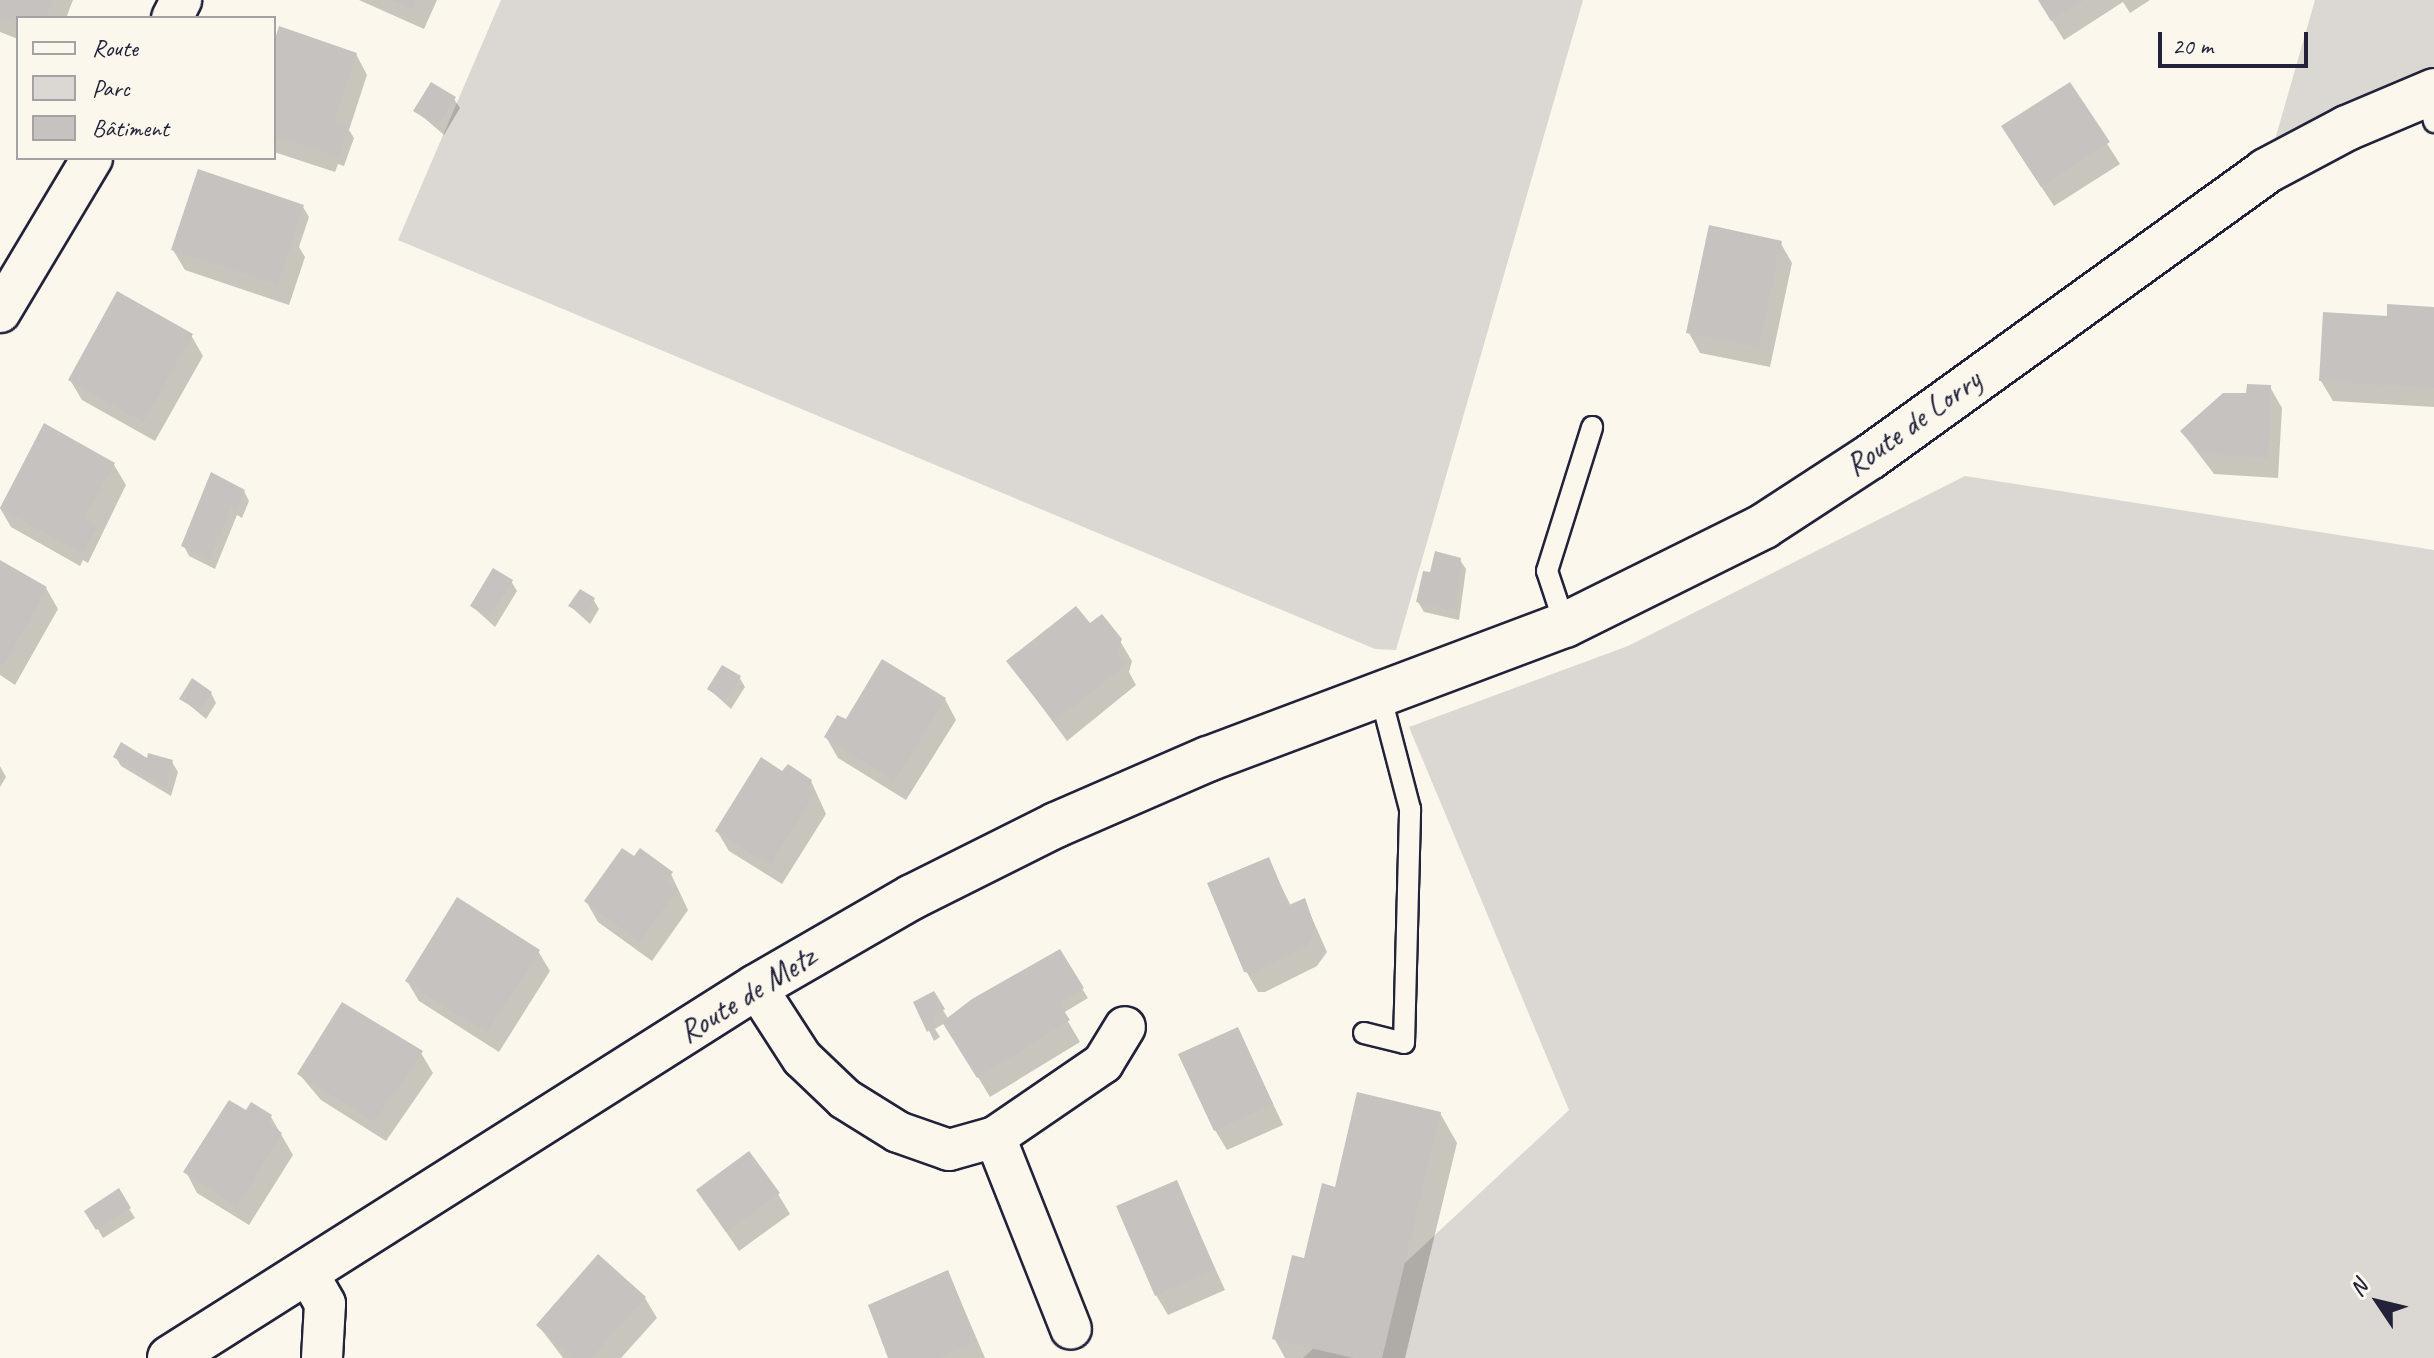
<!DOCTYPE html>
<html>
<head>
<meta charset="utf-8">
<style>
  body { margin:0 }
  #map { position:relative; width:2434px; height:1358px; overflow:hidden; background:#fbf7ec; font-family:Caveat,sans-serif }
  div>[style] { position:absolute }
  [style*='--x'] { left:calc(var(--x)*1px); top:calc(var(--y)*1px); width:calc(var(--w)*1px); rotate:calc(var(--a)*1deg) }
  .green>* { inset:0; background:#dbd8d3 }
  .shadow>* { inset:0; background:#0003 }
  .building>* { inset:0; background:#c6c2c0 }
  .roads { filter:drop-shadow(2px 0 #22223b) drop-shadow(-2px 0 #22223b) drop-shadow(0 2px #22223b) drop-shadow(0 -2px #22223b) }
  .service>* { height:20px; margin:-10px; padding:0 10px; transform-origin:10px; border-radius:10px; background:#fbf7ec }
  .minor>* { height:40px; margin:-20px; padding:0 20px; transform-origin:20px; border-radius:20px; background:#fbf7ec }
  .primary>* { height:44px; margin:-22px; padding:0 22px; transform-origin:22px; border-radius:22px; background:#fbf7ec }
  span { translate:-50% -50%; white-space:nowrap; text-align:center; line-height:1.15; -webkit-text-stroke:7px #fbf7ec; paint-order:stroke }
  .street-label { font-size:32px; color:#22223b }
  .legend { position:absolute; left:16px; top:16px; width:260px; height:144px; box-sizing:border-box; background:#fbf7ec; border:2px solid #a4a2a5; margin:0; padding:10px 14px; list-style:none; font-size:24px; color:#22223b }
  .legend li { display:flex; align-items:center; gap:16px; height:40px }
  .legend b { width:40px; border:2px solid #a4a2a5 }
  .north { position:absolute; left:2338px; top:1262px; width:80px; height:80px; -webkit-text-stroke:6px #fbf7ec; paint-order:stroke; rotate:305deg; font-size:22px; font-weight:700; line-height:32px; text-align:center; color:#22223b }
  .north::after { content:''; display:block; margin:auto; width:28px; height:36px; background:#22223b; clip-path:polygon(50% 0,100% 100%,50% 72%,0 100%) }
  .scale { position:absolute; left:2158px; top:32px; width:150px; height:36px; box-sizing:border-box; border:4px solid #22223b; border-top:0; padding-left:10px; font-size:24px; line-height:28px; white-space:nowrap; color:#22223b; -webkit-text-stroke:6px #fbf7ec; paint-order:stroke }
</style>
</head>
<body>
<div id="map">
  <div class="green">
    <i style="clip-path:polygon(501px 0,1583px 0,1396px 650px,1375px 649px,398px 240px)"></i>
    <i style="clip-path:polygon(2315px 0,2434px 0,2434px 91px,2266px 171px)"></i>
    <i style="clip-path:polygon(1965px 476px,2434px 550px,2434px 1358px,1303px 1358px,1569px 1110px,1409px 727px,1628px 646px)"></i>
  </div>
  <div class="shadow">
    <i style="clip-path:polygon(0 0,73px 0,66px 18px,18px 18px,18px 39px,0 32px)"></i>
    <i style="clip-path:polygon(359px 0,437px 0,424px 29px)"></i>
    <i style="clip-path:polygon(2039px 0,2150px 0,2130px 13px,2123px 2px,2064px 40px)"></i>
    <i style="clip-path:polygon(274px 49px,356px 54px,367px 75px,349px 130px,354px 138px,344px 166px,338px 164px,335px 172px,274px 152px)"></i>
    <i style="clip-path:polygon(2069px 84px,2120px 164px,2054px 206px,2015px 147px)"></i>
    <i style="clip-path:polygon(454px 99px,460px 108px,444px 135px,416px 111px)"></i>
    <i style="clip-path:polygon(303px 207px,309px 217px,299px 247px,305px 257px,289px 305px,185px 270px,173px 250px)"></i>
    <i style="clip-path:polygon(1780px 242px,1792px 263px,1770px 367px,1700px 353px,1689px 333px)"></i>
    <i style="clip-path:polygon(2434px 309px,2434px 407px,2333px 401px,2321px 381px,2388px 318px)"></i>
    <i style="clip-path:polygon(191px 335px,203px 356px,155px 441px,82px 400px,70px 380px)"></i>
    <i style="clip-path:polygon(2270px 387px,2282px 408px,2278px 478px,2214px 474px,2182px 432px)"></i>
    <i style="clip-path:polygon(45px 425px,114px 465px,126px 485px,88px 563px,83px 560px,80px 566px,11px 527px,0 508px)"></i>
    <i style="clip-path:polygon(244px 491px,249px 501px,242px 518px,237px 515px,215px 569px,189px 556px,184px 546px)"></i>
    <i style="clip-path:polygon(1460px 560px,1466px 569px,1459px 620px,1424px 612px,1418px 602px,1432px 574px)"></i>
    <i style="clip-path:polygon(0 562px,46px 588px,58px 609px,15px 685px,0 675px)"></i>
    <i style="clip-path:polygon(511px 581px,517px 591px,495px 627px,472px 606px)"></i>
    <i style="clip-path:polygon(593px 599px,599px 609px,590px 624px,570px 606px)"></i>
    <i style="clip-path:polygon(1090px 626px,1120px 641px,1132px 661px,1129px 672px,1136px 685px,1067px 741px,1008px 661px)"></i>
    <i style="clip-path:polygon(739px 677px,745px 687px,731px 709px,709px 689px)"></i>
    <i style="clip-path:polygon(211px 693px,216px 703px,206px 719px,182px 699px)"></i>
    <i style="clip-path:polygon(945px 699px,956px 720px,906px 800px,838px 758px,826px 737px,846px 722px)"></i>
    <i style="clip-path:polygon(115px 756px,172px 762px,178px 772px,171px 796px,121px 766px)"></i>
    <i style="clip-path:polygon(0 766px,6px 777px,0 787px)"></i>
    <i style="clip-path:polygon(783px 774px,811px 781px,826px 814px,782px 884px,729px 851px,717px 831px)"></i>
    <i style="clip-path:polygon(1268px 860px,1291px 906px,1304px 900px,1327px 952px,1317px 966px,1265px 992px,1258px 992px,1246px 971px)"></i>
    <i style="clip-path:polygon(671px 874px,688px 910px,652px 961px,598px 922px,586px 901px)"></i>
    <i style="clip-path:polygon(538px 951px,550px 971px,499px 1052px,419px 1001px,407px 981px)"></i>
    <i style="clip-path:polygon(1059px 952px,1088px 998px,1063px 1013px,1080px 1042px,990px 1097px,945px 1023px,935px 1029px,940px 1037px,934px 1041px,916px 1003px,933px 994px,949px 1020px)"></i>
    <i style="clip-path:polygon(1238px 1029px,1283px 1125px,1227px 1150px,1215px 1130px)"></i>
    <i style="clip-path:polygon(421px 1053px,433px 1073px,386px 1141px,321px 1100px,299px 1074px)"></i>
    <i style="clip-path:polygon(247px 1113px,271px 1117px,293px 1155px,249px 1225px,197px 1193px,186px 1172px)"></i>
    <i style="clip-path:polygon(1440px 1113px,1457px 1143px,1405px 1358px,1285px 1358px,1274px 1338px,1337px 1189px)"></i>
    <i style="clip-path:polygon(1176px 1182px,1225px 1290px,1168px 1315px,1156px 1295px)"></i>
    <i style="clip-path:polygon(118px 1191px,135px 1218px,103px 1238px,87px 1211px)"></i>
    <i style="clip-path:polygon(698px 1191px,778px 1194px,790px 1214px,739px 1251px)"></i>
    <i style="clip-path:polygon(948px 1272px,985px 1358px,890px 1358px)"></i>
    <i style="clip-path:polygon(645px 1298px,657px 1318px,621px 1358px,563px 1358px,538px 1325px)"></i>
  </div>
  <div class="building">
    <i style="clip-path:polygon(0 0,54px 0,47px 18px,18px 18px,18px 25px,0 18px)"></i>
    <i style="clip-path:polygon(391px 0,417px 0,413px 10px)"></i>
    <i style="clip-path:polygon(2038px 0,2084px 0,2051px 21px)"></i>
    <i style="clip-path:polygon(279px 26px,357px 53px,334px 121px,349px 127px,339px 157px,274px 136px,274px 42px)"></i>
    <i style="clip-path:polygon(431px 82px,456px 97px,438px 126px,413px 111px)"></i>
    <i style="clip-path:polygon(2070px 82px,2110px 142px,2041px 187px,2001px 126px)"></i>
    <i style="clip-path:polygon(198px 169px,304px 205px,278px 285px,171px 250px)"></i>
    <i style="clip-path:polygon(1709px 225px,1782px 241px,1759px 348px,1686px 333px)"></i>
    <i style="clip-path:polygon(117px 291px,193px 334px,143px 422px,68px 380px)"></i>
    <i style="clip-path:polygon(2387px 304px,2434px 307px,2434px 388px,2319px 381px,2323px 312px,2387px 316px)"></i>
    <i style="clip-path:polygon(2247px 384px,2271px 385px,2268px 458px,2201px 454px,2180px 431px,2223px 393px,2246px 393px)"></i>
    <i style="clip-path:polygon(44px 423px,115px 463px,84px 518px,98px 526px,82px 554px,0 508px)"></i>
    <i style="clip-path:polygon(211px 472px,245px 490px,236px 510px,231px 507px,210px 560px,181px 546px)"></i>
    <i style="clip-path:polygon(1435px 551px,1461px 558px,1455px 611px,1416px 602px,1423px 571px,1430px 572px)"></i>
    <i style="clip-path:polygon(0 560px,47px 587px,4px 665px,0 663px)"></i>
    <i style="clip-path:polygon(493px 568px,513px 580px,489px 618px,470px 606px)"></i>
    <i style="clip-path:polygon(580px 589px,595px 598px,585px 615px,568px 606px)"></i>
    <i style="clip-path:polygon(1076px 606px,1090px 623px,1102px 614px,1122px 639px,1117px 652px,1126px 664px,1054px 722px,1006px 661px)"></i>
    <i style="clip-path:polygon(882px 659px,946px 698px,894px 781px,824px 737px,837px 715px,846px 719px)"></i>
    <i style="clip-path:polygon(722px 665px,741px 676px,725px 701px,707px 689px)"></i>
    <i style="clip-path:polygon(192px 678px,212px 692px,200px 711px,179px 699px)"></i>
    <i style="clip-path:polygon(121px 742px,147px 758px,148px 753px,173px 760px,166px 788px,113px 757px)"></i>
    <i style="clip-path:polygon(761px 757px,782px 771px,788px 764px,812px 780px,808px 788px,815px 792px,770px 865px,715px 831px)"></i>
    <i style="clip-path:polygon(622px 848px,634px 856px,640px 848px,673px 872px,667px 880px,678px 889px,639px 942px,584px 901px)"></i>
    <i style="clip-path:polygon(1269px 857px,1289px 905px,1305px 898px,1316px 930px,1306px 946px,1253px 973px,1244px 972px,1207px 883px)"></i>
    <i style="clip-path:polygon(457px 897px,540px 950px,487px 1033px,405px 981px)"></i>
    <i style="clip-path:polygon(1060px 949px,1084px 988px,1059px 1003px,1070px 1020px,977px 1078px,942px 1022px,972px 999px)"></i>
    <i style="clip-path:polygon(934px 991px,945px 1009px,932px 1018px,936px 1026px,927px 1032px,913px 1002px)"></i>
    <i style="clip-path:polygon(342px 1002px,423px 1051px,374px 1122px,297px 1074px)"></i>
    <i style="clip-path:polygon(1238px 1027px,1273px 1104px,1214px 1131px,1178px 1054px)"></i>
    <i style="clip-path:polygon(1357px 1092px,1441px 1112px,1382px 1358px,1353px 1358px,1272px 1339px,1292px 1255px,1304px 1258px,1322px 1183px,1335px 1187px)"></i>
    <i style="clip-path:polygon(229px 1100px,246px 1110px,251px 1102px,272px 1115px,268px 1123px,282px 1133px,237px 1206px,183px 1172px)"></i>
    <i style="clip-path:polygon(749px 1151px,780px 1193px,726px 1232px,696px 1190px)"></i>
    <i style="clip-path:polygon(1177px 1180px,1215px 1269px,1155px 1296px,1116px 1206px)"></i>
    <i style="clip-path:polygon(119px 1188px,131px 1208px,96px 1230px,84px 1211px)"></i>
    <i style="clip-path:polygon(598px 1254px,646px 1297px,591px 1358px,572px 1358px,536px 1325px)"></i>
    <i style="clip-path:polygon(948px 1270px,977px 1342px,937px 1358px,888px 1358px,868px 1305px)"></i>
  </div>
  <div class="roads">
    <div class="service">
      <i style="--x:2427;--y:93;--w:30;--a:76"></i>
      <i style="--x:1565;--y:625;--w:57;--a:-108.4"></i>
      <i style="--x:1547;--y:571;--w:151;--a:-72.6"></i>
      <i style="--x:1364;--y:1033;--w:41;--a:14"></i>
      <i style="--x:1404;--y:1043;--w:234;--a:-88.5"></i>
      <i style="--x:1410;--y:809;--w:119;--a:-104.6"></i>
    </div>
    <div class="minor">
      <i style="--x:172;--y:18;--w:20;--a:-63"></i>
      <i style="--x:0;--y:312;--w:179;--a:-59.1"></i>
      <i style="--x:756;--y:987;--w:85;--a:57.1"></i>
      <i style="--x:802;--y:1058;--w:59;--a:43.6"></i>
      <i style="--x:845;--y:1099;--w:62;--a:31.9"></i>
      <i style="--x:898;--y:1132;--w:54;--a:19.4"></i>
      <i style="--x:949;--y:1150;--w:48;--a:-15.8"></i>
      <i style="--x:995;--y:1137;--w:131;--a:-34.4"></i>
      <i style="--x:1103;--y:1063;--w:42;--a:-58.6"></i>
      <i style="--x:995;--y:1137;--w:206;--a:68.4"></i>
      <i style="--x:308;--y:1274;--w:34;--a:60"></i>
      <i style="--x:325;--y:1304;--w:54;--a:93.2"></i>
    </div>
    <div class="primary">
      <i style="--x:170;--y:1358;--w:694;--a:-32.34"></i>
      <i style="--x:756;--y:987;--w:180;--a:-30"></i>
      <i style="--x:912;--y:897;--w:161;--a:-26.6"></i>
      <i style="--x:1056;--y:825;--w:166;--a:-23.5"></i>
      <i style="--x:1208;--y:759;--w:381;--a:-20.6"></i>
      <i style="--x:1565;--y:625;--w:222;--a:-26.4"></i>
      <i style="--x:1764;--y:526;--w:126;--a:-33.1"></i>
      <i style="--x:1870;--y:457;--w:488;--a:-35.8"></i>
      <i style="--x:2266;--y:171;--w:92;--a:-28"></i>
      <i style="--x:2347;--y:128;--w:95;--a:-23"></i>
    </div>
  </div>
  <div class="street-label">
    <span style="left:1913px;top:423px;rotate:-36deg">Route de Lorry</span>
    <span style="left:747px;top:995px;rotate:-32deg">Route de Metz</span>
  </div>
  <ul class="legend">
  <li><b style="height:10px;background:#fbf7ec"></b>Route</li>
  <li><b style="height:22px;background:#dbd8d3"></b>Parc</li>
  <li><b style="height:22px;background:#c6c2c0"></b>Bâtiment</li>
  </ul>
  <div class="north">N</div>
  <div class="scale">20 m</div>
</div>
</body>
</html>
